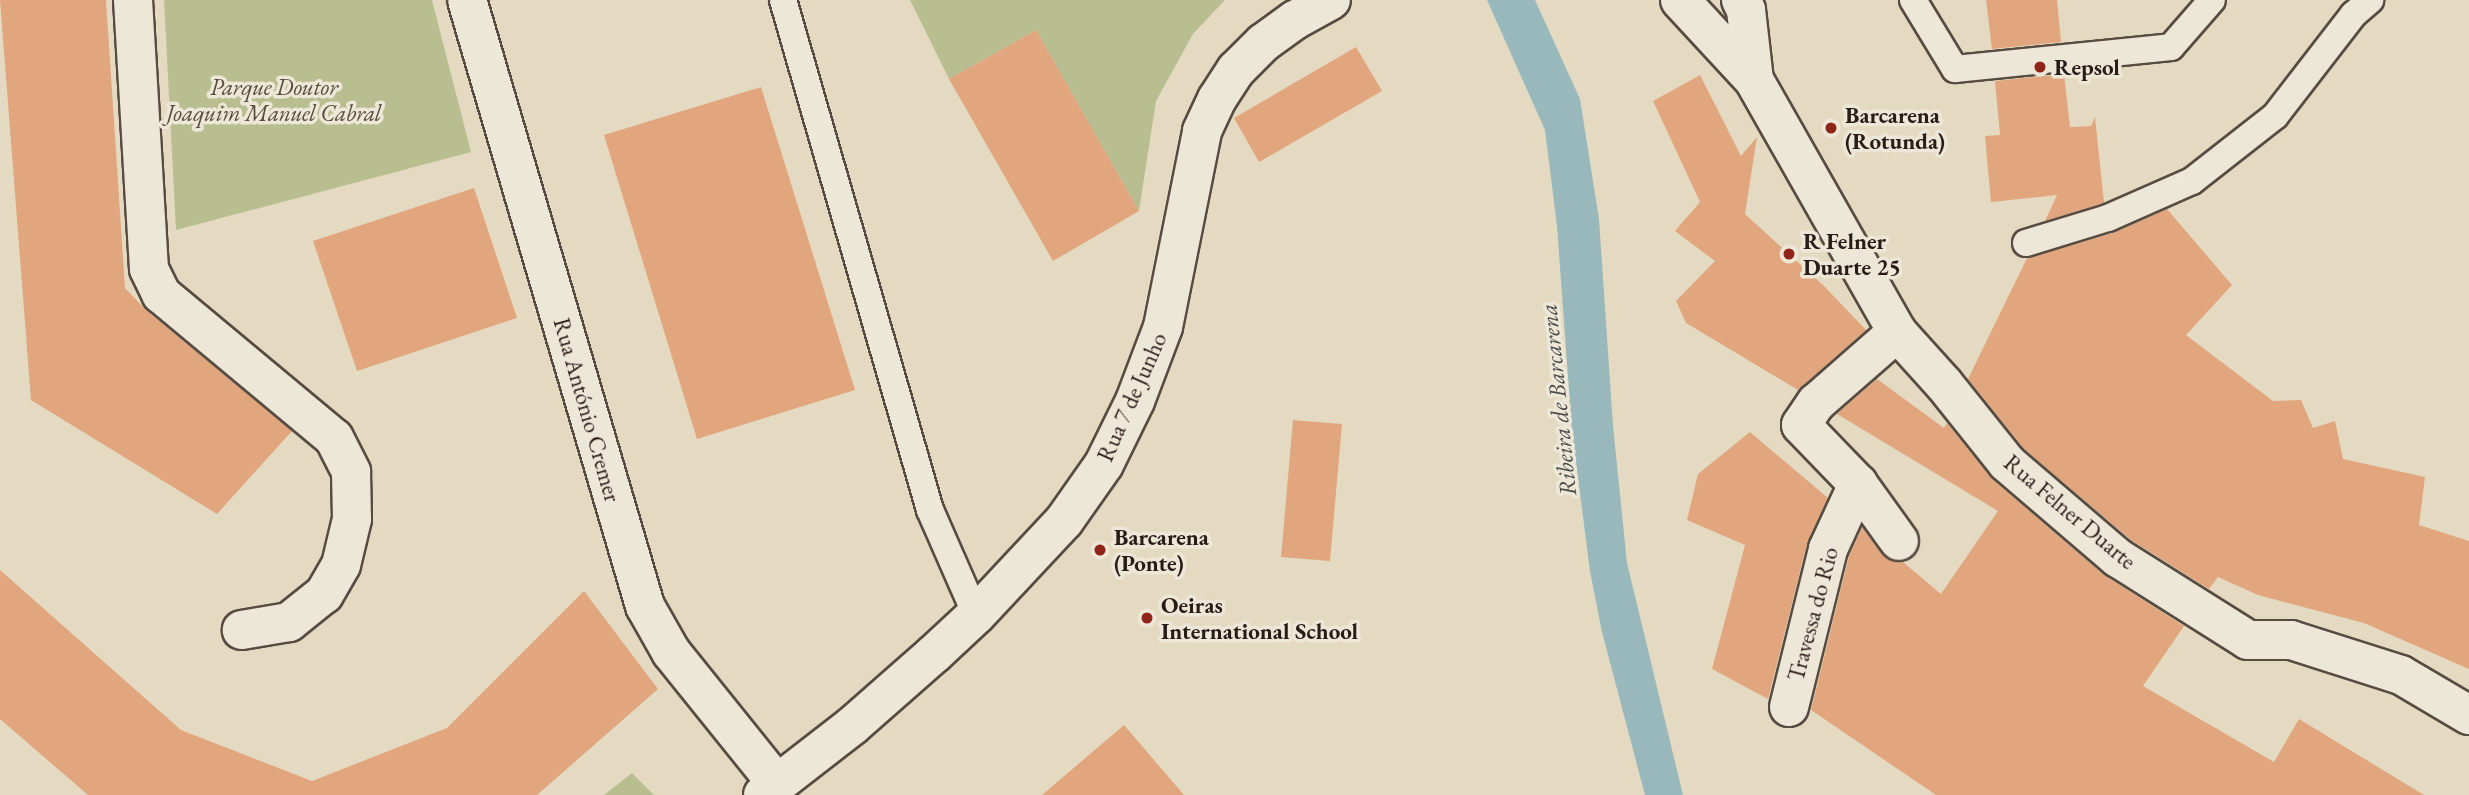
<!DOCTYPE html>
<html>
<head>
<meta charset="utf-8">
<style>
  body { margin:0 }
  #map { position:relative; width:2469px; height:795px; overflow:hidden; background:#e4dac1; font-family:"EB Garamond",serif }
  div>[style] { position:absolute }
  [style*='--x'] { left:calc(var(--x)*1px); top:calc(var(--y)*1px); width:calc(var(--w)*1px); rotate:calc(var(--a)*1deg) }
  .green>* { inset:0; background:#b9be90 }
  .water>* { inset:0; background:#98b8bc }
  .building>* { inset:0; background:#e1a67e }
  .roads { filter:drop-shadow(2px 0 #574c42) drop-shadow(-2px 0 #574c42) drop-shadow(0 2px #574c42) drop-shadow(0 -2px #574c42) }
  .service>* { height:26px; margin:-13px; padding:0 13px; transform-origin:13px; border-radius:13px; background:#ede7d7 }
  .minor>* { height:38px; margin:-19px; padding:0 19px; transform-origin:19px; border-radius:19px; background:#ede7d7 }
  .tertiary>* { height:38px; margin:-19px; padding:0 19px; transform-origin:19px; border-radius:19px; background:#ede7d7 }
  .secondary>* { height:38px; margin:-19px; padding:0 19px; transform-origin:19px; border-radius:19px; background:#ede7d7 }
  .dots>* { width:19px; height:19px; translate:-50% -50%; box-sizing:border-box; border:4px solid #ede7d7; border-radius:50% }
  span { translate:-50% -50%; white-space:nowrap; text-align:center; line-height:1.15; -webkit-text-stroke:7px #ede7d7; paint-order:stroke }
  .poi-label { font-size:23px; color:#281c17; font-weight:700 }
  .left { translate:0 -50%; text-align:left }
  .park-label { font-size:23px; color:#544d3b; font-style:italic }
  .street-label { font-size:23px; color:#281c17 }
  .water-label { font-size:24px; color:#4a4b49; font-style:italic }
</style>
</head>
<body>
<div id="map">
  <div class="green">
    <i style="clip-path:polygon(164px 0,432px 0,471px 152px,176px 230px)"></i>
    <i style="clip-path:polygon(910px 0,1225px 0,1193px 34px,1156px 101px,1139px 211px,1036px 30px,949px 79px)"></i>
    <i style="clip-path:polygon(632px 773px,654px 795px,604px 795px)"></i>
  </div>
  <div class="water">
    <i style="clip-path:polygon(1487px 0,1535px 0,1580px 99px,1599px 219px,1613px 426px,1627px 563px,1683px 795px,1645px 795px,1602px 632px,1590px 571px,1572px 431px,1557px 226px,1545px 130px)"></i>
  </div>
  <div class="building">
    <i style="clip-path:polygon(0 0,106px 0,125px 288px,147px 311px,292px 431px,217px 514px,31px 400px)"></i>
    <i style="clip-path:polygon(1986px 0,2057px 0,2061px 42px,1992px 49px)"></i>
    <i style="clip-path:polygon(1036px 30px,1139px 211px,1053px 261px,949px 79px)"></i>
    <i style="clip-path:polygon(1356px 47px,1382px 91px,1259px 162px,1234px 118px)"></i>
    <i style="clip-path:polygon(2064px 74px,2070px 127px,2091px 126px,2095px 117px,2104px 203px,2045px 221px,2057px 195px,1991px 202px,1985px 136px,2000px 135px,1995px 81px)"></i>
    <i style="clip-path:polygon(1700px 75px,1741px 156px,1757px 137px,1745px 214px,1824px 286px,1866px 330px,1798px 390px,1686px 323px,1676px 301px,1715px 261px,1675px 231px,1700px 202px,1653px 101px)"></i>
    <i style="clip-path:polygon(761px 87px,855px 390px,697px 439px,604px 135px)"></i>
    <i style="clip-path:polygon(474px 188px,517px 318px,357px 371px,313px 241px)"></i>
    <i style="clip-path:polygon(2167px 209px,2232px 285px,2186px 335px,2273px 401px,2301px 400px,2313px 428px,2335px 421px,2343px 459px,2425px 477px,2419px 525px,2469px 541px,2469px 669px,2364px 623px,2258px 595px,2218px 577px,2209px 589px,2131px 540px,2023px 448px,1968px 379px,2027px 258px,2113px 233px)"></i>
    <i style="clip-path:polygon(1877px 379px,1944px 428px,1947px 423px,1993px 480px,2104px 575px,2184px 626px,2143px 686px,2274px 762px,2299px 719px,2424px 795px,1936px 795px,1811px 710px,1849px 556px,1862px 527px,1882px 554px,1891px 561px,1903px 562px,1941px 594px,1998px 511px,1837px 414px)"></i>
    <i style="clip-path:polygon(1293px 420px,1342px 424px,1330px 561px,1281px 557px)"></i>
    <i style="clip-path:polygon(1750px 432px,1828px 498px,1807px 544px,1768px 699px,1712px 669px,1745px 545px,1687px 520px,1698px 474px)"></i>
    <i style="clip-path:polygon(0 570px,181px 730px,312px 781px,447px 728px,584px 591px,658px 689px,537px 795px,88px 795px,0 719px)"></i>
    <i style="clip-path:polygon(1124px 725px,1184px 795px,1042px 795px)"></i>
  </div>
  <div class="roads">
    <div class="service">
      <i style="--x:783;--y:0;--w:531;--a:73.92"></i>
      <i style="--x:930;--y:510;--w:115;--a:66.3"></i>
      <i style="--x:1913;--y:0;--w:81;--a:58.7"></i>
      <i style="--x:1955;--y:69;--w:217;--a:-5.8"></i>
      <i style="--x:2171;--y:47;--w:62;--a:-48.9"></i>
      <i style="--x:2026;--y:243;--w:86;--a:-17"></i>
      <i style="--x:2108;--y:218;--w:92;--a:-23.8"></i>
      <i style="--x:2192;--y:181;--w:105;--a:-38.1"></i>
      <i style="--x:2275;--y:116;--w:128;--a:-52.3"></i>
      <i style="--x:2353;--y:15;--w:23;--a:-41"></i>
    </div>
    <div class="minor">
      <i style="--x:133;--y:0;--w:269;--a:86.6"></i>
      <i style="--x:149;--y:269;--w:28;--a:64"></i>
      <i style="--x:161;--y:294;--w:225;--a:39.8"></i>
      <i style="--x:334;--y:438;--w:38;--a:63"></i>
      <i style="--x:351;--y:472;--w:47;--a:88.8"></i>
      <i style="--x:352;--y:519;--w:47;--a:103.4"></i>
      <i style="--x:341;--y:565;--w:34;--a:120"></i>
      <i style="--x:324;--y:594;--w:45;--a:141.3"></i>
      <i style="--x:289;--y:622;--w:48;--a:170.3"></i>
      <i style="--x:467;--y:0;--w:632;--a:73.63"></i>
      <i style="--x:645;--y:606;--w:53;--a:60.5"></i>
      <i style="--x:671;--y:652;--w:169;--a:51.2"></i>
      <i style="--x:1858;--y:484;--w:70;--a:54.3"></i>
      <i style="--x:1789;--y:707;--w:163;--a:-76.1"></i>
      <i style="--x:1828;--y:549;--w:72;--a:-65.2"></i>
      <i style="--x:1858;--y:484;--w:82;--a:-134"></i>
      <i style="--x:1801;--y:425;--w:27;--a:-56"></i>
      <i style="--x:1816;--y:403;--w:108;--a:-41.2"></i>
    </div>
    <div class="tertiary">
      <i style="--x:1680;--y:0;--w:109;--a:47.2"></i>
      <i style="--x:1754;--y:80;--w:290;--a:60.4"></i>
      <i style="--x:1897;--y:332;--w:70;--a:47.9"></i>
      <i style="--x:1944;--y:384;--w:101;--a:51.4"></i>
      <i style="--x:2007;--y:463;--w:146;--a:40.6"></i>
      <i style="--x:2118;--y:558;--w:154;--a:32.2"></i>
      <i style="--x:2248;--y:640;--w:43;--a:0"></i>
      <i style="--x:2291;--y:640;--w:115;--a:17.7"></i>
      <i style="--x:2401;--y:675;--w:79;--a:30.5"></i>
      <i style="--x:1741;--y:0;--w:11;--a:63"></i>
      <i style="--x:1746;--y:10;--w:70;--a:83.5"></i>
    </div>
    <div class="secondary">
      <i style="--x:763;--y:795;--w:113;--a:-37.8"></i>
      <i style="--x:852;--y:726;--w:109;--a:-41.3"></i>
      <i style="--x:934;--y:654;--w:57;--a:-42.9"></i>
      <i style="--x:976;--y:615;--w:129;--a:-46.9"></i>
      <i style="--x:1064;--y:521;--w:70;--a:-54.9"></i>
      <i style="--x:1104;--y:464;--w:70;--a:-63.8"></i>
      <i style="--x:1135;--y:401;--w:79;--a:-69.3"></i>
      <i style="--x:1163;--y:327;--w:200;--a:-78.7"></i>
      <i style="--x:1202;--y:131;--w:35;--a:-65"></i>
      <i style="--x:1217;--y:99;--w:35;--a:-57"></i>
      <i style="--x:1236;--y:70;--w:38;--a:-45"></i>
      <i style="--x:1263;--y:43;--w:39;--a:-36"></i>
      <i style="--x:1295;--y:20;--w:41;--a:-29.1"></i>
    </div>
  </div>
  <div class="dots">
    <i style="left:2040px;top:67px;background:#8f2418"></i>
    <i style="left:1831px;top:128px;background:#8f2418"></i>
    <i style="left:1789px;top:254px;background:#8f2418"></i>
    <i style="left:1100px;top:550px;background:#8f2418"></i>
    <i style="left:1147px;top:618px;background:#8f2418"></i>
  </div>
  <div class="poi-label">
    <span class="left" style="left:2054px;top:67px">Repsol</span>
    <span class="left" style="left:1845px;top:128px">Barcarena<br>(Rotunda)</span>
    <span class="left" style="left:1803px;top:254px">R Felner<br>Duarte 25</span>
    <span class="left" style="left:1114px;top:550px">Barcarena<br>(Ponte)</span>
    <span class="left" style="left:1161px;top:618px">Oeiras<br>International School</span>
  </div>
  <div class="park-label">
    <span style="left:274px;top:100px">Parque Doutor<br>Joaquim Manuel Cabral</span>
  </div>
  <div class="street-label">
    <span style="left:1132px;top:397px;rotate:-66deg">Rua 7 de Junho</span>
    <span style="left:587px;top:410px;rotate:74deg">Rua António Cremer</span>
    <span style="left:2070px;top:512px;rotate:40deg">Rua Felner Duarte</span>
    <span style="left:1813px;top:614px;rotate:-75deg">Travessa do Rio</span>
  </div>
  <div class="water-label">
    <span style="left:1558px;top:400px;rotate:-96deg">Ribeira de Barcarena</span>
  </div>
</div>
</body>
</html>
